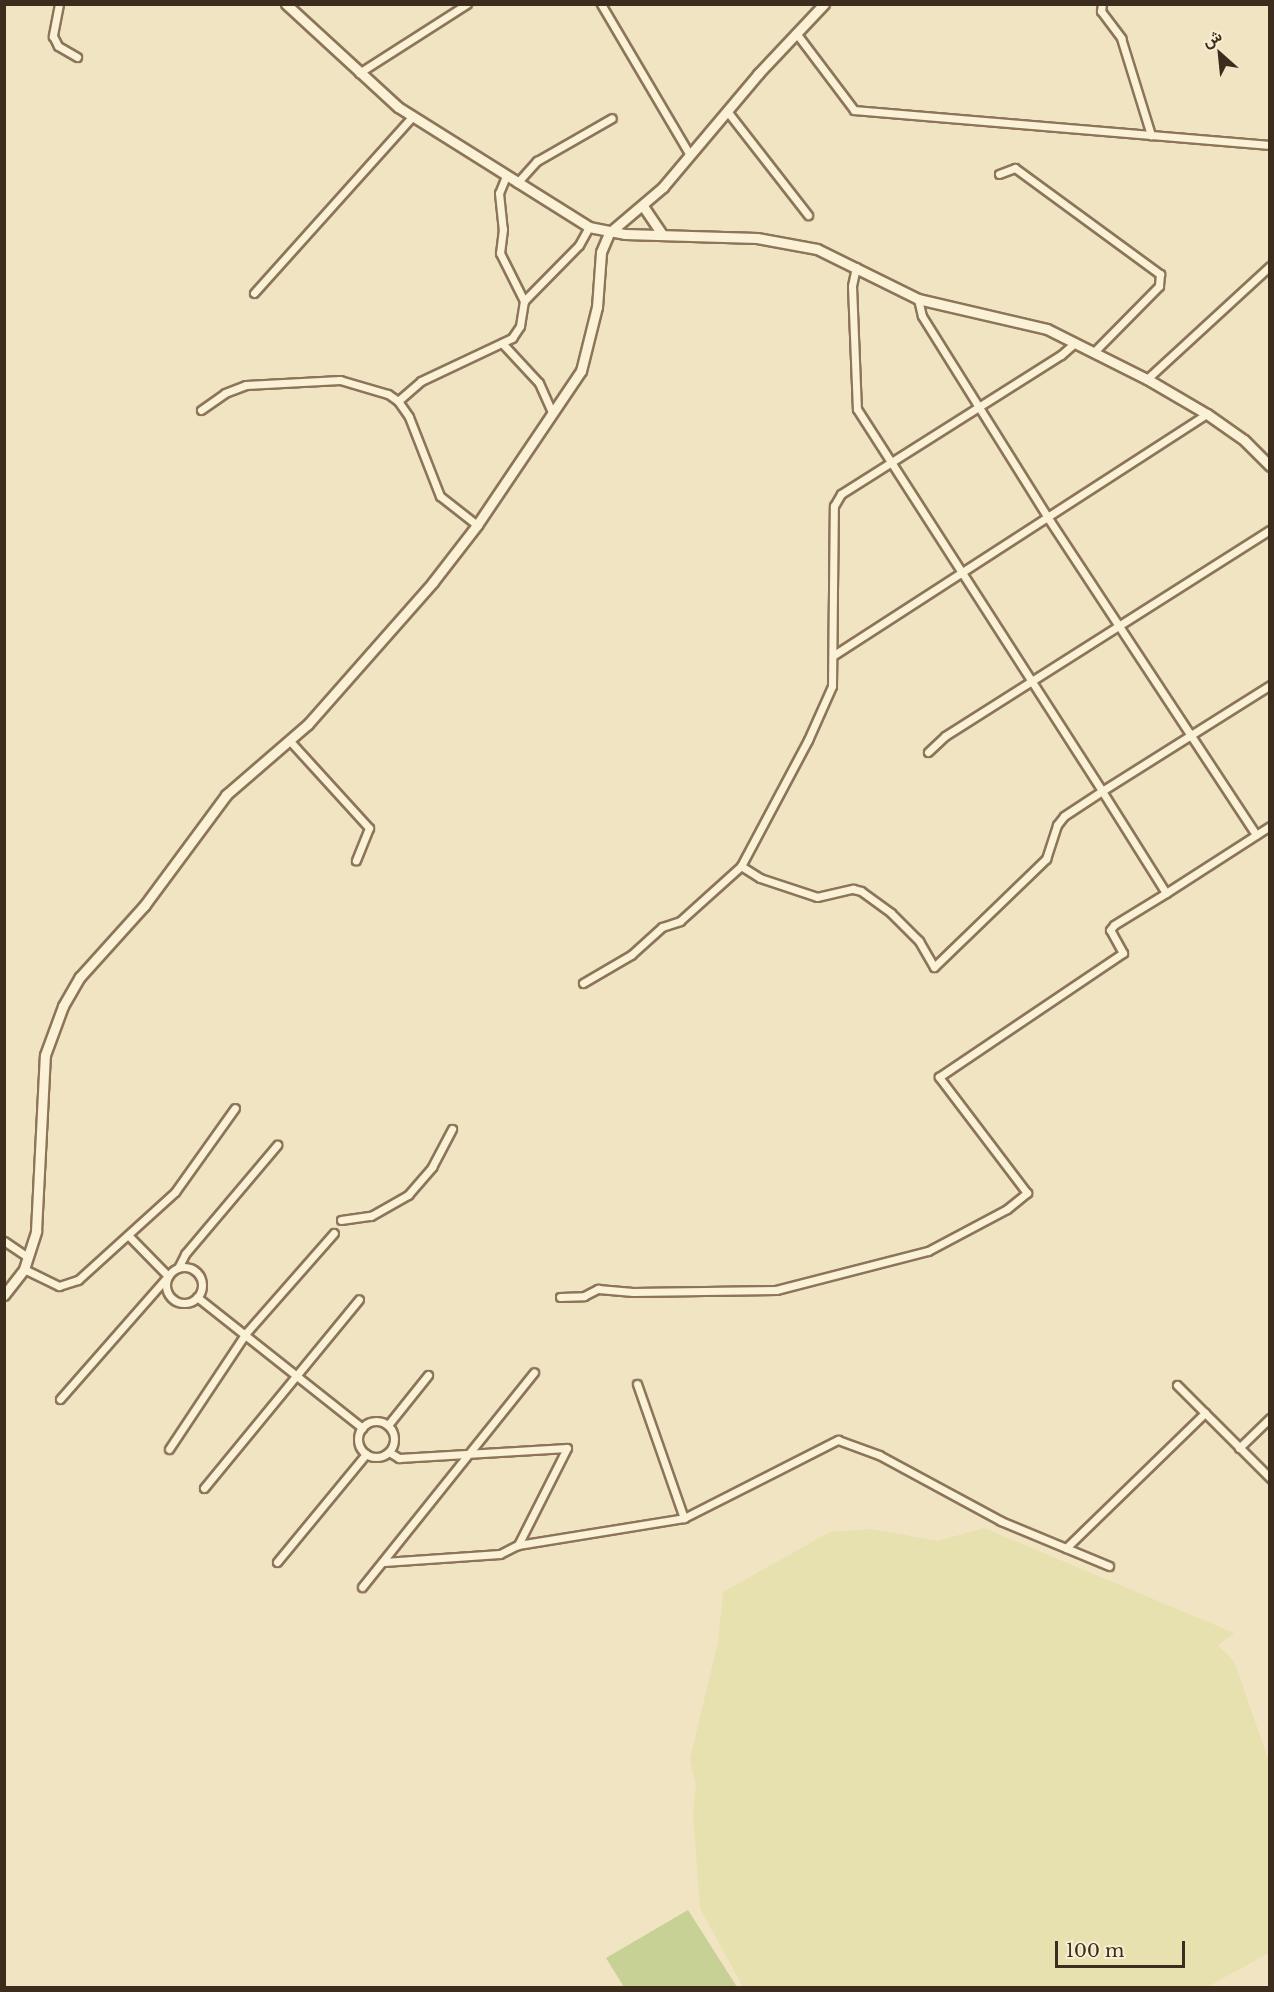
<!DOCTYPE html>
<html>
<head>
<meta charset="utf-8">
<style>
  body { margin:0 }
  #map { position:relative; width:1274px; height:1992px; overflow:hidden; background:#f1e4c2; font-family:"Libre Baskerville",Vazirmatn,serif }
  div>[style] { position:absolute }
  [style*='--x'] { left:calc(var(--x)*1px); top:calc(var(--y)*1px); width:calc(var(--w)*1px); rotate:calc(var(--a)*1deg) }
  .farmland>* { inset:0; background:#e7e0af }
  .green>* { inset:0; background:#c7d095 }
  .roads { filter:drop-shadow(2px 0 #8c7558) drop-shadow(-2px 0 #8c7558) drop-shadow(0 2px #8c7558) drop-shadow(0 -2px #8c7558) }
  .minor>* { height:7px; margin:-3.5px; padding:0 3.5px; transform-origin:3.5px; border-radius:3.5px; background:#fbf1d6 }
  .minor>.ring { margin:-3.5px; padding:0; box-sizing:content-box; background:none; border:7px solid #fbf1d6; border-radius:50% }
  .tertiary>* { height:9px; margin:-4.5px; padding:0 4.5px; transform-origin:4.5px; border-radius:4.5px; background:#fbf1d6 }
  span { translate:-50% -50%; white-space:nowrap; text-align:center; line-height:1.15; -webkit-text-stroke:4.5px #f8eed2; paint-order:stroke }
  .frame { position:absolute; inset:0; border:6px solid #3b2c1d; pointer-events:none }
  .north { position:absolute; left:1190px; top:24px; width:60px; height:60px; -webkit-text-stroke:4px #f8eed2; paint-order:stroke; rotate:333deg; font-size:16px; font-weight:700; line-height:24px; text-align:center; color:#3b2c1d }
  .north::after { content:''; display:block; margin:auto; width:21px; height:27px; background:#3b2c1d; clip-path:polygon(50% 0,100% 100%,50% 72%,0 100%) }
  .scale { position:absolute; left:1055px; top:1941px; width:130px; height:27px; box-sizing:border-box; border:3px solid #3b2c1d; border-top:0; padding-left:8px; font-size:18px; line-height:21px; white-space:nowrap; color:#3b2c1d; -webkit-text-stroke:4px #f8eed2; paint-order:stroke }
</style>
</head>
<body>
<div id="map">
  <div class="farmland">
    <i style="clip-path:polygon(984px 1528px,1234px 1633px,1218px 1645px,1235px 1663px,1269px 1762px,1269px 1953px,1207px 1987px,743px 1987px,700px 1908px,693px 1814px,696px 1786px,690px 1759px,718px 1642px,723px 1592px,830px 1532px,871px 1529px,938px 1541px)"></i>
  </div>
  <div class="green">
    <i style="clip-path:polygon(688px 1910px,737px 1987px,624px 1987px,606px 1958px)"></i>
  </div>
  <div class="roads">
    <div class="minor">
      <i style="--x:59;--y:4;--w:33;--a:101"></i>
      <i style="--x:53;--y:36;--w:11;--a:63"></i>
      <i style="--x:58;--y:46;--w:22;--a:30"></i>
      <i style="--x:601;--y:4;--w:175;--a:59.5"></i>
      <i style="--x:1102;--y:4;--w:7;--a:98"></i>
      <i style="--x:1101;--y:11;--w:34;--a:53"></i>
      <i style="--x:1121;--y:38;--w:102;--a:72.8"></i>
      <i style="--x:796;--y:33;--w:96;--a:53"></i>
      <i style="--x:854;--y:110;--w:417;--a:4.8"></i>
      <i style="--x:359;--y:73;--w:128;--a:-32.6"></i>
      <i style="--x:727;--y:111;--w:132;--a:52.1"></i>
      <i style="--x:999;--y:174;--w:17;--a:-21"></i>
      <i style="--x:1015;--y:168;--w:180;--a:36.2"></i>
      <i style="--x:1160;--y:274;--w:12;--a:95"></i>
      <i style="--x:1159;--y:286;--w:93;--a:134.6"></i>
      <i style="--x:506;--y:176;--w:18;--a:112"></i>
      <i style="--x:499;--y:193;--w:36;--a:84"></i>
      <i style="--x:503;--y:229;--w:24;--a:97"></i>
      <i style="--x:500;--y:253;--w:54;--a:63.4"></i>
      <i style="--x:517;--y:183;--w:30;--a:-48"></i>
      <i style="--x:537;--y:161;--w:86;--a:-29.8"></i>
      <i style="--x:856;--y:267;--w:19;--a:102"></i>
      <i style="--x:852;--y:286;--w:123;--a:87.7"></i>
      <i style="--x:857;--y:409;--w:454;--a:57.3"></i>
      <i style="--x:1102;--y:791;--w:199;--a:-32.2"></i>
      <i style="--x:254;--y:293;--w:238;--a:-48.1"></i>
      <i style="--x:918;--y:299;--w:17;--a:77"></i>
      <i style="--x:922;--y:316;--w:238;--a:58"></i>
      <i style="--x:1048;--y:518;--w:379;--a:56.7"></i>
      <i style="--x:502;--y:343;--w:54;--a:47.2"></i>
      <i style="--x:539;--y:383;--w:30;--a:66"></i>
      <i style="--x:1147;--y:379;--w:167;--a:-42.6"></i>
      <i style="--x:398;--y:401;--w:30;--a:-41"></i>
      <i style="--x:421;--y:381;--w:101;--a:-25.3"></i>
      <i style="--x:512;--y:338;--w:14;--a:-56"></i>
      <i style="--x:520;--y:326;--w:25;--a:-81"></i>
      <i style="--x:524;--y:301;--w:78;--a:-45.5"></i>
      <i style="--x:579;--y:245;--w:21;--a:-61"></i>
      <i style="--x:201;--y:410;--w:29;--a:-35"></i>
      <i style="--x:225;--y:393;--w:22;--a:-21"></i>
      <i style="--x:246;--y:385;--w:94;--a:-3"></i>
      <i style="--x:340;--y:380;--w:50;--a:16.3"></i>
      <i style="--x:388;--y:394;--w:12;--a:35"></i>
      <i style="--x:398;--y:401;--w:19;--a:55"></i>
      <i style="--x:409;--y:417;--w:85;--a:68.6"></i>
      <i style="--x:440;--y:496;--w:47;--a:38.1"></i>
      <i style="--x:834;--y:655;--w:444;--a:-32.9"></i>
      <i style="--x:289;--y:740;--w:119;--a:47.7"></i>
      <i style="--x:369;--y:828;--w:35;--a:112"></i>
      <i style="--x:928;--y:752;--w:23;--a:-43"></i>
      <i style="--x:945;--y:736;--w:385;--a:-32.4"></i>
      <i style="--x:741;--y:866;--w:22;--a:32"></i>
      <i style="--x:760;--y:878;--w:60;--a:18.4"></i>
      <i style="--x:817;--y:897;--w:37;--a:-13"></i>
      <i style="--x:853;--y:889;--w:8;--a:14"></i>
      <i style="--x:861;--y:891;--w:37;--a:36"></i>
      <i style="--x:891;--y:913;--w:40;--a:45"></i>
      <i style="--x:919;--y:941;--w:30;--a:60"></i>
      <i style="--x:934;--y:967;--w:156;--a:-44"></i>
      <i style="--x:1046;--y:859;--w:36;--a:-72"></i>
      <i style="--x:1057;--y:825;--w:11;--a:-52"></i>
      <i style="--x:1064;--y:816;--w:45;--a:-33.3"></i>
      <i style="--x:1102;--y:791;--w:120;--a:57.9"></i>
      <i style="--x:1166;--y:893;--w:124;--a:-32.8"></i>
      <i style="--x:583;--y:983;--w:56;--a:-30.3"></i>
      <i style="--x:631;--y:955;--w:42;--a:-42.1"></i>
      <i style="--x:662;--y:927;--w:19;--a:-18"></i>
      <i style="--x:680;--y:921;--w:82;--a:-42"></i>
      <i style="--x:741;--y:866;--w:143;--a:-62"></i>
      <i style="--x:808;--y:740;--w:59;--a:-66"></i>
      <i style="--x:832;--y:686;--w:180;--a:-89.4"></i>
      <i style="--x:834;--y:506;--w:14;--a:-60"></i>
      <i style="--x:841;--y:494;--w:260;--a:-32.3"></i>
      <i style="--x:1061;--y:355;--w:18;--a:-41"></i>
      <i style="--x:341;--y:1220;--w:30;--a:-8"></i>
      <i style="--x:371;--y:1216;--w:43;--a:-29.6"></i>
      <i style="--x:408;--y:1195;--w:37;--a:-49"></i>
      <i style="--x:432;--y:1167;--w:43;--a:-62.2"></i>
      <i style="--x:4;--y:1241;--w:27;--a:34"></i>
      <i class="ring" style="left:166px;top:1267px;width:29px;height:29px"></i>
      <i style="--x:178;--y:1268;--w:16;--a:-63"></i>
      <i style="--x:185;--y:1254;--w:143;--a:-49.8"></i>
      <i style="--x:24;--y:1269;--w:39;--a:26"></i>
      <i style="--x:59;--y:1286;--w:20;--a:-18"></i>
      <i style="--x:78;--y:1280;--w:131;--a:-42.2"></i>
      <i style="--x:175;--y:1192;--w:103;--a:-54.5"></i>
      <i style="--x:197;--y:1297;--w:211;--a:38.4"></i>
      <i style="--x:560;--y:1297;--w:24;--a:-2"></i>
      <i style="--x:584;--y:1296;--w:16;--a:-27"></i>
      <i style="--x:598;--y:1289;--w:35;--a:5"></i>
      <i style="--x:633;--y:1292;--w:143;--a:-0.8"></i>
      <i style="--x:776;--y:1290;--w:157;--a:-14.4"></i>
      <i style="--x:928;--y:1251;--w:89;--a:-28"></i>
      <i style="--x:1007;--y:1209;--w:26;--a:-39"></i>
      <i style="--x:1027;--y:1193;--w:146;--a:-127.2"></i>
      <i style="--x:939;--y:1077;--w:222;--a:-34"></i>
      <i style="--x:1123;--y:953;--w:26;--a:-119"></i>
      <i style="--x:1110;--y:930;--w:6;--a:-51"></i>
      <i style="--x:1114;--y:925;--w:61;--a:-31.6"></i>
      <i style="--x:637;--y:1384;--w:142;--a:70.7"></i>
      <i style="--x:1177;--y:1385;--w:132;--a:45"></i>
      <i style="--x:60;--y:1399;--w:164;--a:-48.7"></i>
      <i style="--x:168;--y:1276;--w:57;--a:-134.3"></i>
      <i class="ring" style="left:358px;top:1421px;width:29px;height:29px"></i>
      <i style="--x:388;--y:1425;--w:64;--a:-51.3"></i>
      <i style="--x:1239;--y:1448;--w:43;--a:-44.1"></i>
      <i style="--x:169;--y:1449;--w:139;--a:-56.4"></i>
      <i style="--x:246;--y:1333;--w:133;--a:-48.7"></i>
      <i style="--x:389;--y:1452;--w:12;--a:31"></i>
      <i style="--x:399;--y:1458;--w:168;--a:-3.4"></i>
      <i style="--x:567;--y:1448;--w:109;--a:116.8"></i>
      <i style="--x:204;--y:1488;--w:244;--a:-50.6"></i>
      <i style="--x:1066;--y:1548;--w:194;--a:-44.2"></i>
      <i style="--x:277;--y:1562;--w:140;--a:-50.5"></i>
      <i style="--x:384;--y:1562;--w:116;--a:-3.9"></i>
      <i style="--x:500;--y:1554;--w:20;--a:-27"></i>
      <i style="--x:518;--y:1545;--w:168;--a:-9.2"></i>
      <i style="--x:684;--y:1518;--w:173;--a:-26.9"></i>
      <i style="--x:838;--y:1440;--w:44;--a:20.1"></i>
      <i style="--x:879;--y:1455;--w:139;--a:28.4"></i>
      <i style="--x:1001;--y:1521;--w:117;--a:22.6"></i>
      <i style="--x:362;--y:1587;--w:275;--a:-51.3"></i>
    </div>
    <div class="tertiary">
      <i style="--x:286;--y:4;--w:152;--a:42.6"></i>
      <i style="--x:398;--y:107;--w:226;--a:32.1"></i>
      <i style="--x:589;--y:227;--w:37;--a:11"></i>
      <i style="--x:625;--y:234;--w:132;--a:1.7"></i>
      <i style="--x:757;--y:238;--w:61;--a:10.4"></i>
      <i style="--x:817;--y:249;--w:113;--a:26.3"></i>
      <i style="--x:918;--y:299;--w:132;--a:13.1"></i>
      <i style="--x:1047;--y:329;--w:112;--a:26.6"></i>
      <i style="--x:1147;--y:379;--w:69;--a:30.3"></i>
      <i style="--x:1207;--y:414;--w:45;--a:35.1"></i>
      <i style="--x:1244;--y:440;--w:37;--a:45"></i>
      <i style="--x:643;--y:206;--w:32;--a:56"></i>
      <i style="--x:4;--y:1295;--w:33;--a:-52"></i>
      <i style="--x:24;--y:1269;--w:40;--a:-72"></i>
      <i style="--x:36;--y:1231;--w:176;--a:-87.1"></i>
      <i style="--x:45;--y:1055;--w:52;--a:-69.8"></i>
      <i style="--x:63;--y:1006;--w:34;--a:-60"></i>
      <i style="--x:80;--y:977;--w:96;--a:-48"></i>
      <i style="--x:144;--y:906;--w:138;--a:-53.5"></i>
      <i style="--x:226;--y:795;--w:108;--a:-40.9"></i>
      <i style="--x:308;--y:724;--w:189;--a:-48.6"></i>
      <i style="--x:433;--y:582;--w:72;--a:-52.3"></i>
      <i style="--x:477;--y:525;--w:186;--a:-56"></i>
      <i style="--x:581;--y:371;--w:66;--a:-76"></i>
      <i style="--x:597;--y:307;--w:55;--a:-85.8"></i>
      <i style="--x:601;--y:252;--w:21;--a:-67"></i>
      <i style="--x:609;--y:233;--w:71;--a:-40.4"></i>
      <i style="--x:663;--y:187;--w:148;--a:-49.9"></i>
      <i style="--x:758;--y:74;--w:96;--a:-46.7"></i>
    </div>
  </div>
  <div class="frame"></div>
  <div class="north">ش</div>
  <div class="scale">100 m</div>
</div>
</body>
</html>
